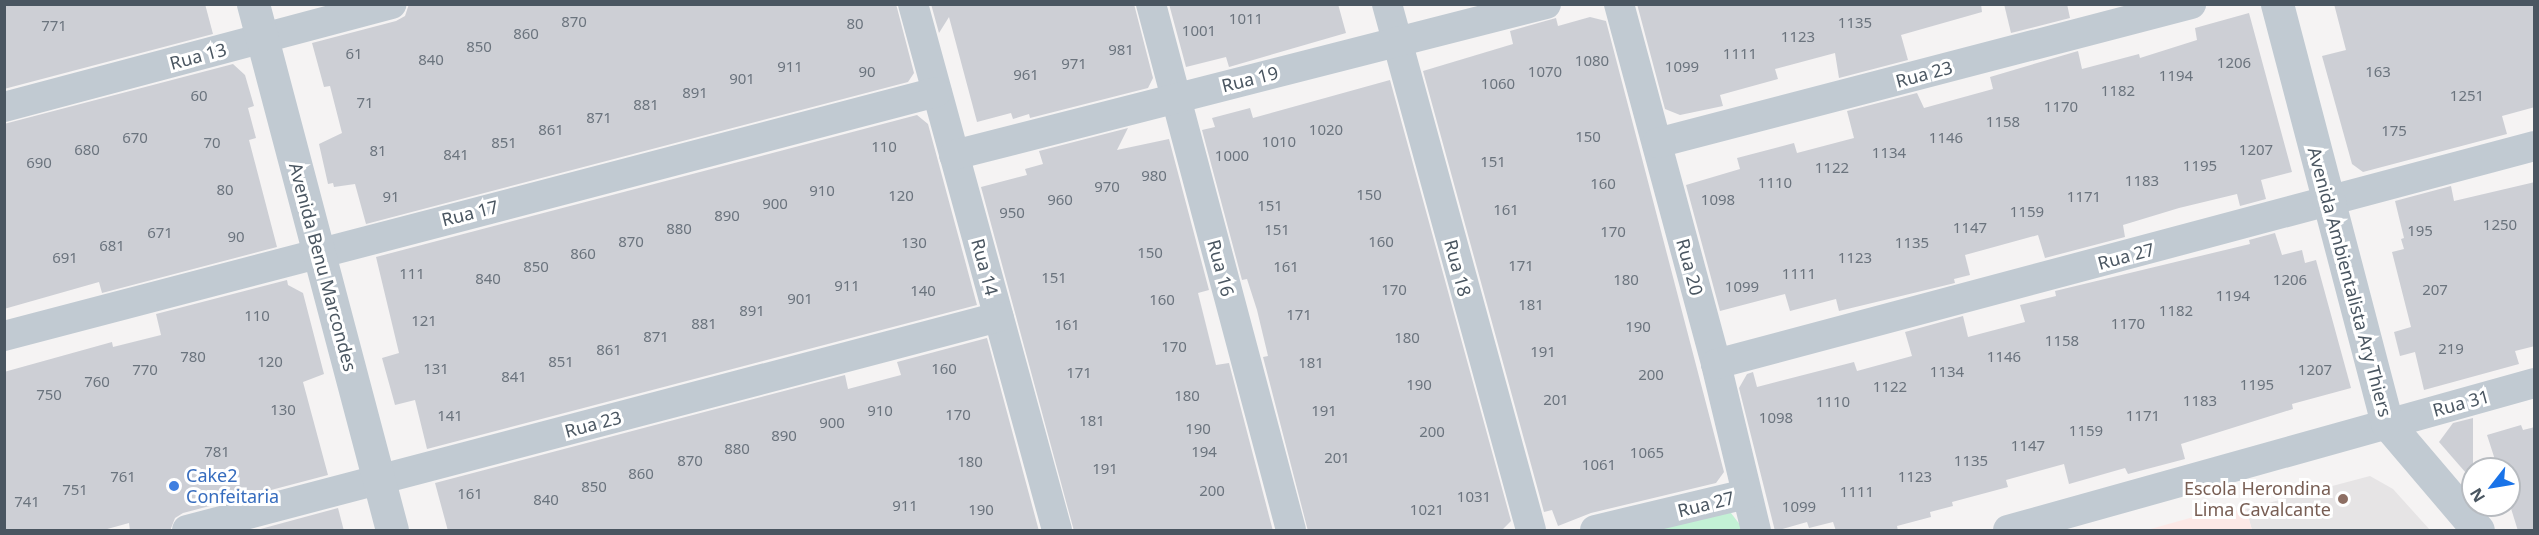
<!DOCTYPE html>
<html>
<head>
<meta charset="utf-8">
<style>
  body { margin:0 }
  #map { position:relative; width:2539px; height:535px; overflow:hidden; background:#f5f3f3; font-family:"Noto Sans",sans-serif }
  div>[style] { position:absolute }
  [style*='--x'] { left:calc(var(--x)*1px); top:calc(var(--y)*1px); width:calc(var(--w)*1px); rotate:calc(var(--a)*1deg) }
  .education>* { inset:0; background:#e6e4e5 }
  .medical>* { inset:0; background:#fce8e6 }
  .green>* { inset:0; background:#c3f1d5 }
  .building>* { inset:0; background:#cdcfd5 }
  .minor>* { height:30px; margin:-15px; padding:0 15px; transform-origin:15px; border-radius:15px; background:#c1cad2 }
  .tertiary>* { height:33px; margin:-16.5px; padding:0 16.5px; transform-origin:16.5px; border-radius:16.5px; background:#c1cad2 }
  .dots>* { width:16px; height:16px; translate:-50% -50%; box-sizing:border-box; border:3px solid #fff; border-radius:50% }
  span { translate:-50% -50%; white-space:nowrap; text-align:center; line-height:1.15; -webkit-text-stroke:6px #fff; paint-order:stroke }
  .number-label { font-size:15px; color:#6b747e }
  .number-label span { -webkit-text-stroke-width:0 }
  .street-label { font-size:18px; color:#4a5661 }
  .shop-label { font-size:18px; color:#366cbe }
  .left { translate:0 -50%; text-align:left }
  .education-label { font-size:18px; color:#785e54 }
  .right { translate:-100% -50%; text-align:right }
  .frame { position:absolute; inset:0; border:6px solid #4a5661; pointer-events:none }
  .north { position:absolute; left:2461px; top:457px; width:60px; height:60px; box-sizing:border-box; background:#fff; border:2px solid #b7bbc0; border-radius:50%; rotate:239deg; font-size:16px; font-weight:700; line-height:24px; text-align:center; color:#4a5661 }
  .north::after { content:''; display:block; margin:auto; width:21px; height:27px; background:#1a73e8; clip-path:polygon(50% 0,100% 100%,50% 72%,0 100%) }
</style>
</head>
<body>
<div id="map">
  <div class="education">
    <i style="clip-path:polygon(2370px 476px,2393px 489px,2430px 530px,2252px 530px,2246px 509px)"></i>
  </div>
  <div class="medical">
    <i style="clip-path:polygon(2246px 509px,2252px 530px,2120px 530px,2147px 530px,2197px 516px)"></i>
  </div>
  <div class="green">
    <i style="clip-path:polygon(1717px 509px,1731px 513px,1744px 530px,1639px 530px)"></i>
  </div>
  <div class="building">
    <i style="clip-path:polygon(4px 4px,205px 4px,213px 34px,4px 89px)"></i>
    <i style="clip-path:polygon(409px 4px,896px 4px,914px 73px,908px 82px,366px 224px,355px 184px,334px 187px,333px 183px,328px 184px,319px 144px,342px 133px,330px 86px,324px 87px,312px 43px,396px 21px,405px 16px)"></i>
    <i style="clip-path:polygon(931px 4px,1134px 4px,1153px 78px,1148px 88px,1030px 118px,1029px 114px,1013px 119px,1011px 113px,977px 122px,949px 17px,939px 33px)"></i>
    <i style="clip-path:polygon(1169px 4px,1338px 4px,1346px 33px,1229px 67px,1226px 57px,1186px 67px)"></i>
    <i style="clip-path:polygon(1637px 4px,1981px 4px,1982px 12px,1901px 35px,1908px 60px,1839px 78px,1835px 53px,1775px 69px,1778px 79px,1720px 95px,1723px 106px,1680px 115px,1665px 109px)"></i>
    <i style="clip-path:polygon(2004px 4px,2067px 4px,2070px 18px,2011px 33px)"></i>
    <i style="clip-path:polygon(2334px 4px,2535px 4px,2535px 107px,2502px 116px,2507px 134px,2363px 172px,2352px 164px,2322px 56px,2346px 50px)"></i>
    <i style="clip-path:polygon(2249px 13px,2292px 172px,2261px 180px,2266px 199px,2240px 206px,2237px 194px,2179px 208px,2123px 225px,2125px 237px,2045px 258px,2038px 235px,1965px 255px,1970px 275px,1954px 279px,1955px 283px,1839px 311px,1836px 299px,1790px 311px,1785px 294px,1720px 311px,1686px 185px,1740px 169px,1737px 158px,1794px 143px,1797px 153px,1854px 138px,1847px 111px,1917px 93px,1924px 108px,1993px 89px,1990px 77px,2078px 51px,2082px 69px,2139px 54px,2140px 58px,2197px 40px,2195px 28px)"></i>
    <i style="clip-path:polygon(1590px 17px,1606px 21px,1724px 472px,1716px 483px,1591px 513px,1558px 526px,1552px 510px,1544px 512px,1423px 71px,1513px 44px,1510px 31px,1556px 18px,1558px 26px)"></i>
    <i style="clip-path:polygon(233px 64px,245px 75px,254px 106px,248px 108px,256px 138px,249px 140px,277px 247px,102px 293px,99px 282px,4px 309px,4px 124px)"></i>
    <i style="clip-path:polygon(1390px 80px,1511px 521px,1501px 531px,1308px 531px,1263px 357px,1268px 356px,1257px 310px,1247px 279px,1242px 280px,1202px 130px,1215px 127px,1212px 118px,1250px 108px,1253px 118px)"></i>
    <i style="clip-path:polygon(917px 115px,928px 124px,977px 305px,427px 449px,415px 400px,395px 405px,382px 358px,399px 353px,376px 257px)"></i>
    <i style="clip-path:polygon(1128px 128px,1117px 150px,1169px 139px,1209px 290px,1198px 293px,1216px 365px,1229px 363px,1273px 531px,1074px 531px,981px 187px,1027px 175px,1025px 169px,1043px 164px,1039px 151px)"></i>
    <i style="clip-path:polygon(2535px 182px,2535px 346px,2515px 351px,2519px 364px,2424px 390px,2415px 352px,2400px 356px,2394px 332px,2411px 327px,2392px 252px,2404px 249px,2401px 239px,2404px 238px,2395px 201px,2451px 186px,2454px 201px)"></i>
    <i style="clip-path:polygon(2275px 233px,2282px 255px,2302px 250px,2305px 263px,2316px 260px,2351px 388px,2292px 404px,2293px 409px,2181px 444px,2185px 459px,2128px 474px,2125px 468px,2069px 484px,2064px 464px,2006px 480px,2008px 487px,1952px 502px,1953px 506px,1930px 512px,1931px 517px,1897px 526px,1898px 531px,1836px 531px,1833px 522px,1809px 528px,1807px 522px,1775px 531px,1739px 388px,1747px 374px,1753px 372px,1757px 387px,1854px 362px,1857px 371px,1912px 356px,1905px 332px,1963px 316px,1968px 337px,2025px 322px,2020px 305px,2056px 296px,2055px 291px,2250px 244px,2249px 240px)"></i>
    <i style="clip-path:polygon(287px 280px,288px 285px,303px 293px,324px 374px,303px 382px,328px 475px,183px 513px,175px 518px,170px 531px,130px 531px,129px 523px,100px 531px,4px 531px,4px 372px,112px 342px,113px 347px,161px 335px,156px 314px)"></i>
    <i style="clip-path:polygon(987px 338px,1039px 531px,448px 531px,435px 483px,845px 375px,848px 389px,901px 375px,897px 362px)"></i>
    <i style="clip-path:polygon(2473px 418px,2473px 481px,2439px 442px,2453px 423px)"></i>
    <i style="clip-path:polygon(2521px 425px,2523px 430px,2535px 427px,2535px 531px,2518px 531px,2509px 502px,2509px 469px,2498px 469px,2487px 435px)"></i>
    <i style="clip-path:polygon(338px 508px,344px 531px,253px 531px)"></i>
  </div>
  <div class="minor">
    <i style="--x:913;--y:4;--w:545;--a:74.69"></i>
    <i style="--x:1151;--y:4;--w:544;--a:75.1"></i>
    <i style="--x:1387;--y:4;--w:545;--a:74.69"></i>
    <i style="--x:1619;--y:4;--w:373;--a:74.9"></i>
    <i style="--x:1716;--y:364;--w:171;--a:76.5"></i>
    <i style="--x:4;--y:107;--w:401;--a:-14.9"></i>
    <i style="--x:1657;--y:143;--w:552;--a:-14.59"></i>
    <i style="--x:954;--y:155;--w:611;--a:-14.31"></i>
    <i style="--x:4;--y:336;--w:964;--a:-14.66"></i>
    <i style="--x:1716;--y:364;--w:847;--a:-14.92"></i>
    <i style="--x:187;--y:530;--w:839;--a:-14.7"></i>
    <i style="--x:1595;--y:530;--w:155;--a:-13.4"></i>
    <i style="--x:2008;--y:530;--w:546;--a:-15.61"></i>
  </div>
  <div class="tertiary">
    <i style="--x:253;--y:4;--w:544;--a:75.2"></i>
    <i style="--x:2277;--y:4;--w:433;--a:75.3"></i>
    <i style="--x:2387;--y:423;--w:140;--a:49.6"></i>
  </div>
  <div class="dots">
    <i style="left:174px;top:486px;background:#3f7fe0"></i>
    <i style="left:2343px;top:499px;background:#8d6e63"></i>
  </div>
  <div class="number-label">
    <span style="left:1246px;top:19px">1011</span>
    <span style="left:574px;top:22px">870</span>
    <span style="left:1855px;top:23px">1135</span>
    <span style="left:855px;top:24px">80</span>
    <span style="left:54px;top:26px">771</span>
    <span style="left:1199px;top:31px">1001</span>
    <span style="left:526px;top:34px">860</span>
    <span style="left:1798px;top:37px">1123</span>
    <span style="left:479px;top:47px">850</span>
    <span style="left:1121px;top:50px">981</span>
    <span style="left:354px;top:54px">61</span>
    <span style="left:1740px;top:54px">1111</span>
    <span style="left:431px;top:60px">840</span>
    <span style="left:1592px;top:61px">1080</span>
    <span style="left:2234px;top:63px">1206</span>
    <span style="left:1074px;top:64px">971</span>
    <span style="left:790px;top:67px">911</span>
    <span style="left:1682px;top:67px">1099</span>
    <span style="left:867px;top:72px">90</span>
    <span style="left:1545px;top:72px">1070</span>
    <span style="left:2378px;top:72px">163</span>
    <span style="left:1026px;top:75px">961</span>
    <span style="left:2176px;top:76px">1194</span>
    <span style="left:742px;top:79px">901</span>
    <span style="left:1498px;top:84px">1060</span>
    <span style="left:2118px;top:91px">1182</span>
    <span style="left:695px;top:93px">891</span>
    <span style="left:199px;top:96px">60</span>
    <span style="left:2467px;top:96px">1251</span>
    <span style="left:365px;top:103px">71</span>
    <span style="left:646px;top:105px">881</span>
    <span style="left:2061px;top:107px">1170</span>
    <span style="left:599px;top:118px">871</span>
    <span style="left:2003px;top:122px">1158</span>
    <span style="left:551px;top:130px">861</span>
    <span style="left:1326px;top:130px">1020</span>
    <span style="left:2394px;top:131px">175</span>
    <span style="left:1588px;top:137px">150</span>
    <span style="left:135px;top:138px">670</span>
    <span style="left:1946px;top:138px">1146</span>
    <span style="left:1279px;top:142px">1010</span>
    <span style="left:212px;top:143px">70</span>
    <span style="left:504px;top:143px">851</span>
    <span style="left:884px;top:147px">110</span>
    <span style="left:87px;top:150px">680</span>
    <span style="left:2256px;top:150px">1207</span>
    <span style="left:378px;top:151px">81</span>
    <span style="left:1889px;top:153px">1134</span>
    <span style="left:456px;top:155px">841</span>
    <span style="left:1232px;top:156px">1000</span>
    <span style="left:1493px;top:162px">151</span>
    <span style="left:39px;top:163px">690</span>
    <span style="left:2200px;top:166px">1195</span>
    <span style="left:1832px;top:168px">1122</span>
    <span style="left:1154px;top:176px">980</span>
    <span style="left:2142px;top:181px">1183</span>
    <span style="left:1775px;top:183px">1110</span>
    <span style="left:1603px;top:184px">160</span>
    <span style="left:1107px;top:187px">970</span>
    <span style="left:225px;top:190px">80</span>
    <span style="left:822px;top:191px">910</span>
    <span style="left:1369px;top:195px">150</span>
    <span style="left:901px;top:196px">120</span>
    <span style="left:391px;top:197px">91</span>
    <span style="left:2084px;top:197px">1171</span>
    <span style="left:1060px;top:200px">960</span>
    <span style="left:1718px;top:200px">1098</span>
    <span style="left:775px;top:204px">900</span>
    <span style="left:1270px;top:206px">151</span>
    <span style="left:1506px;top:210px">161</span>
    <span style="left:2027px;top:212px">1159</span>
    <span style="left:1012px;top:213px">950</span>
    <span style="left:727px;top:216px">890</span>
    <span style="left:2500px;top:225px">1250</span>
    <span style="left:1970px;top:228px">1147</span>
    <span style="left:679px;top:229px">880</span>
    <span style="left:1277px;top:230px">151</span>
    <span style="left:2420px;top:231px">195</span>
    <span style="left:1613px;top:232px">170</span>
    <span style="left:160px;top:233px">671</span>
    <span style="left:236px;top:237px">90</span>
    <span style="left:631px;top:242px">870</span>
    <span style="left:1381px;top:242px">160</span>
    <span style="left:914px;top:243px">130</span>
    <span style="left:1912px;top:243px">1135</span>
    <span style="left:112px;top:246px">681</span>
    <span style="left:1150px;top:253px">150</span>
    <span style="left:583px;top:254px">860</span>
    <span style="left:65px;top:258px">691</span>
    <span style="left:1855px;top:258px">1123</span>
    <span style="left:1521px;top:266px">171</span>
    <span style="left:536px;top:267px">850</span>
    <span style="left:1286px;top:267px">161</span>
    <span style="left:412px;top:274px">111</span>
    <span style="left:1799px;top:274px">1111</span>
    <span style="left:1054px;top:278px">151</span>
    <span style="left:488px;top:279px">840</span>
    <span style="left:1626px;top:280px">180</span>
    <span style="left:2290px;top:280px">1206</span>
    <span style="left:847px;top:286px">911</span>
    <span style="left:1742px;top:287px">1099</span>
    <span style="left:1394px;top:290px">170</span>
    <span style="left:2435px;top:290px">207</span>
    <span style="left:923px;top:291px">140</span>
    <span style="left:2233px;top:296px">1194</span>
    <span style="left:800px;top:299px">901</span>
    <span style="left:1162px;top:300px">160</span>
    <span style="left:1531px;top:305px">181</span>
    <span style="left:752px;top:311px">891</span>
    <span style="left:2176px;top:311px">1182</span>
    <span style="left:1299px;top:315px">171</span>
    <span style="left:257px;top:316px">110</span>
    <span style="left:424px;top:321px">121</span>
    <span style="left:704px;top:324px">881</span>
    <span style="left:2128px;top:324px">1170</span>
    <span style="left:1067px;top:325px">161</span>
    <span style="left:1638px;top:327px">190</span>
    <span style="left:656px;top:337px">871</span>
    <span style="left:1407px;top:338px">180</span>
    <span style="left:2062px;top:341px">1158</span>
    <span style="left:1174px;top:347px">170</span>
    <span style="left:2451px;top:349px">219</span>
    <span style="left:609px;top:350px">861</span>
    <span style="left:1543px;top:352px">191</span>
    <span style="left:193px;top:357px">780</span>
    <span style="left:2004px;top:357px">1146</span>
    <span style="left:270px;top:362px">120</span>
    <span style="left:561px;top:362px">851</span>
    <span style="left:1311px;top:363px">181</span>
    <span style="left:436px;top:369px">131</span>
    <span style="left:944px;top:369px">160</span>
    <span style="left:145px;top:370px">770</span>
    <span style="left:2315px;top:370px">1207</span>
    <span style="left:1947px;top:372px">1134</span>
    <span style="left:1079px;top:373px">171</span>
    <span style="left:1651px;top:375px">200</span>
    <span style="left:514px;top:377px">841</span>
    <span style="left:97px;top:382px">760</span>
    <span style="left:1419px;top:385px">190</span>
    <span style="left:2257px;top:385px">1195</span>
    <span style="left:1890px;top:387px">1122</span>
    <span style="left:49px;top:395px">750</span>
    <span style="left:1187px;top:396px">180</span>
    <span style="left:1556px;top:400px">201</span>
    <span style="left:2200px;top:401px">1183</span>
    <span style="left:1833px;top:402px">1110</span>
    <span style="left:283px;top:410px">130</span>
    <span style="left:880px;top:411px">910</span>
    <span style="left:1324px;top:411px">191</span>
    <span style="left:958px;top:415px">170</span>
    <span style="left:450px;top:416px">141</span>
    <span style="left:2143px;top:416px">1171</span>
    <span style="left:1776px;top:418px">1098</span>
    <span style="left:1092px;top:421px">181</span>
    <span style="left:832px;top:423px">900</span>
    <span style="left:1198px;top:429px">190</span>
    <span style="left:2086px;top:431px">1159</span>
    <span style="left:1432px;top:432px">200</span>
    <span style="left:784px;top:436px">890</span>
    <span style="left:2028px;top:446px">1147</span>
    <span style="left:737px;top:449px">880</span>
    <span style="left:217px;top:452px">781</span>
    <span style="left:1204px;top:452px">194</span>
    <span style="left:1647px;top:453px">1065</span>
    <span style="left:1337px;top:458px">201</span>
    <span style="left:690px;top:461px">870</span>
    <span style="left:1971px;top:461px">1135</span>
    <span style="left:970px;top:462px">180</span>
    <span style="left:1599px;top:465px">1061</span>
    <span style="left:1105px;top:469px">191</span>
    <span style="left:641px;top:474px">860</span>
    <span style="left:123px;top:477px">761</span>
    <span style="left:1915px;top:477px">1123</span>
    <span style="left:594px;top:487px">850</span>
    <span style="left:75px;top:490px">751</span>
    <span style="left:1212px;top:491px">200</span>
    <span style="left:1857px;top:492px">1111</span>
    <span style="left:470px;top:494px">161</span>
    <span style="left:1474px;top:497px">1031</span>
    <span style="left:546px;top:500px">840</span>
    <span style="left:27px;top:502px">741</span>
    <span style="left:905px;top:506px">911</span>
    <span style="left:1799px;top:507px">1099</span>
    <span style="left:981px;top:510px">190</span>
    <span style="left:1427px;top:510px">1021</span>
  </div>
  <div class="street-label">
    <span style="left:198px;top:56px;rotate:-15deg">Rua 13</span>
    <span style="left:1924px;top:74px;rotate:-15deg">Rua 23</span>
    <span style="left:1250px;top:79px;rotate:-14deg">Rua 19</span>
    <span style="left:470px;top:213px;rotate:-14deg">Rua 17</span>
    <span style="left:2126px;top:256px;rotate:-15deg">Rua 27</span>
    <span style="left:323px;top:267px;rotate:75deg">Avenida Benu Marcondes</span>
    <span style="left:985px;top:267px;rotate:75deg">Rua 14</span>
    <span style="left:1690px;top:267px;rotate:75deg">Rua 20</span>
    <span style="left:1221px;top:268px;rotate:75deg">Rua 16</span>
    <span style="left:1458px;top:268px;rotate:75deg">Rua 18</span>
    <span style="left:2350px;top:282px;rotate:75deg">Avenida Ambientalista Ary Thiers</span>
    <span style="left:2461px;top:403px;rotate:-15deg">Rua 31</span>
    <span style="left:593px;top:424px;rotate:-15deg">Rua 23</span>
    <span style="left:1706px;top:504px;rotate:-14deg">Rua 27</span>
  </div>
  <div class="shop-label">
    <span class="left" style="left:186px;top:486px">Cake2<br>Confeitaria</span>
  </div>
  <div class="education-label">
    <span class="right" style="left:2331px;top:499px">Escola Herondina<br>Lima Cavalcante</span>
  </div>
  <div class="frame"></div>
  <div class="north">N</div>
</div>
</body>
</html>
